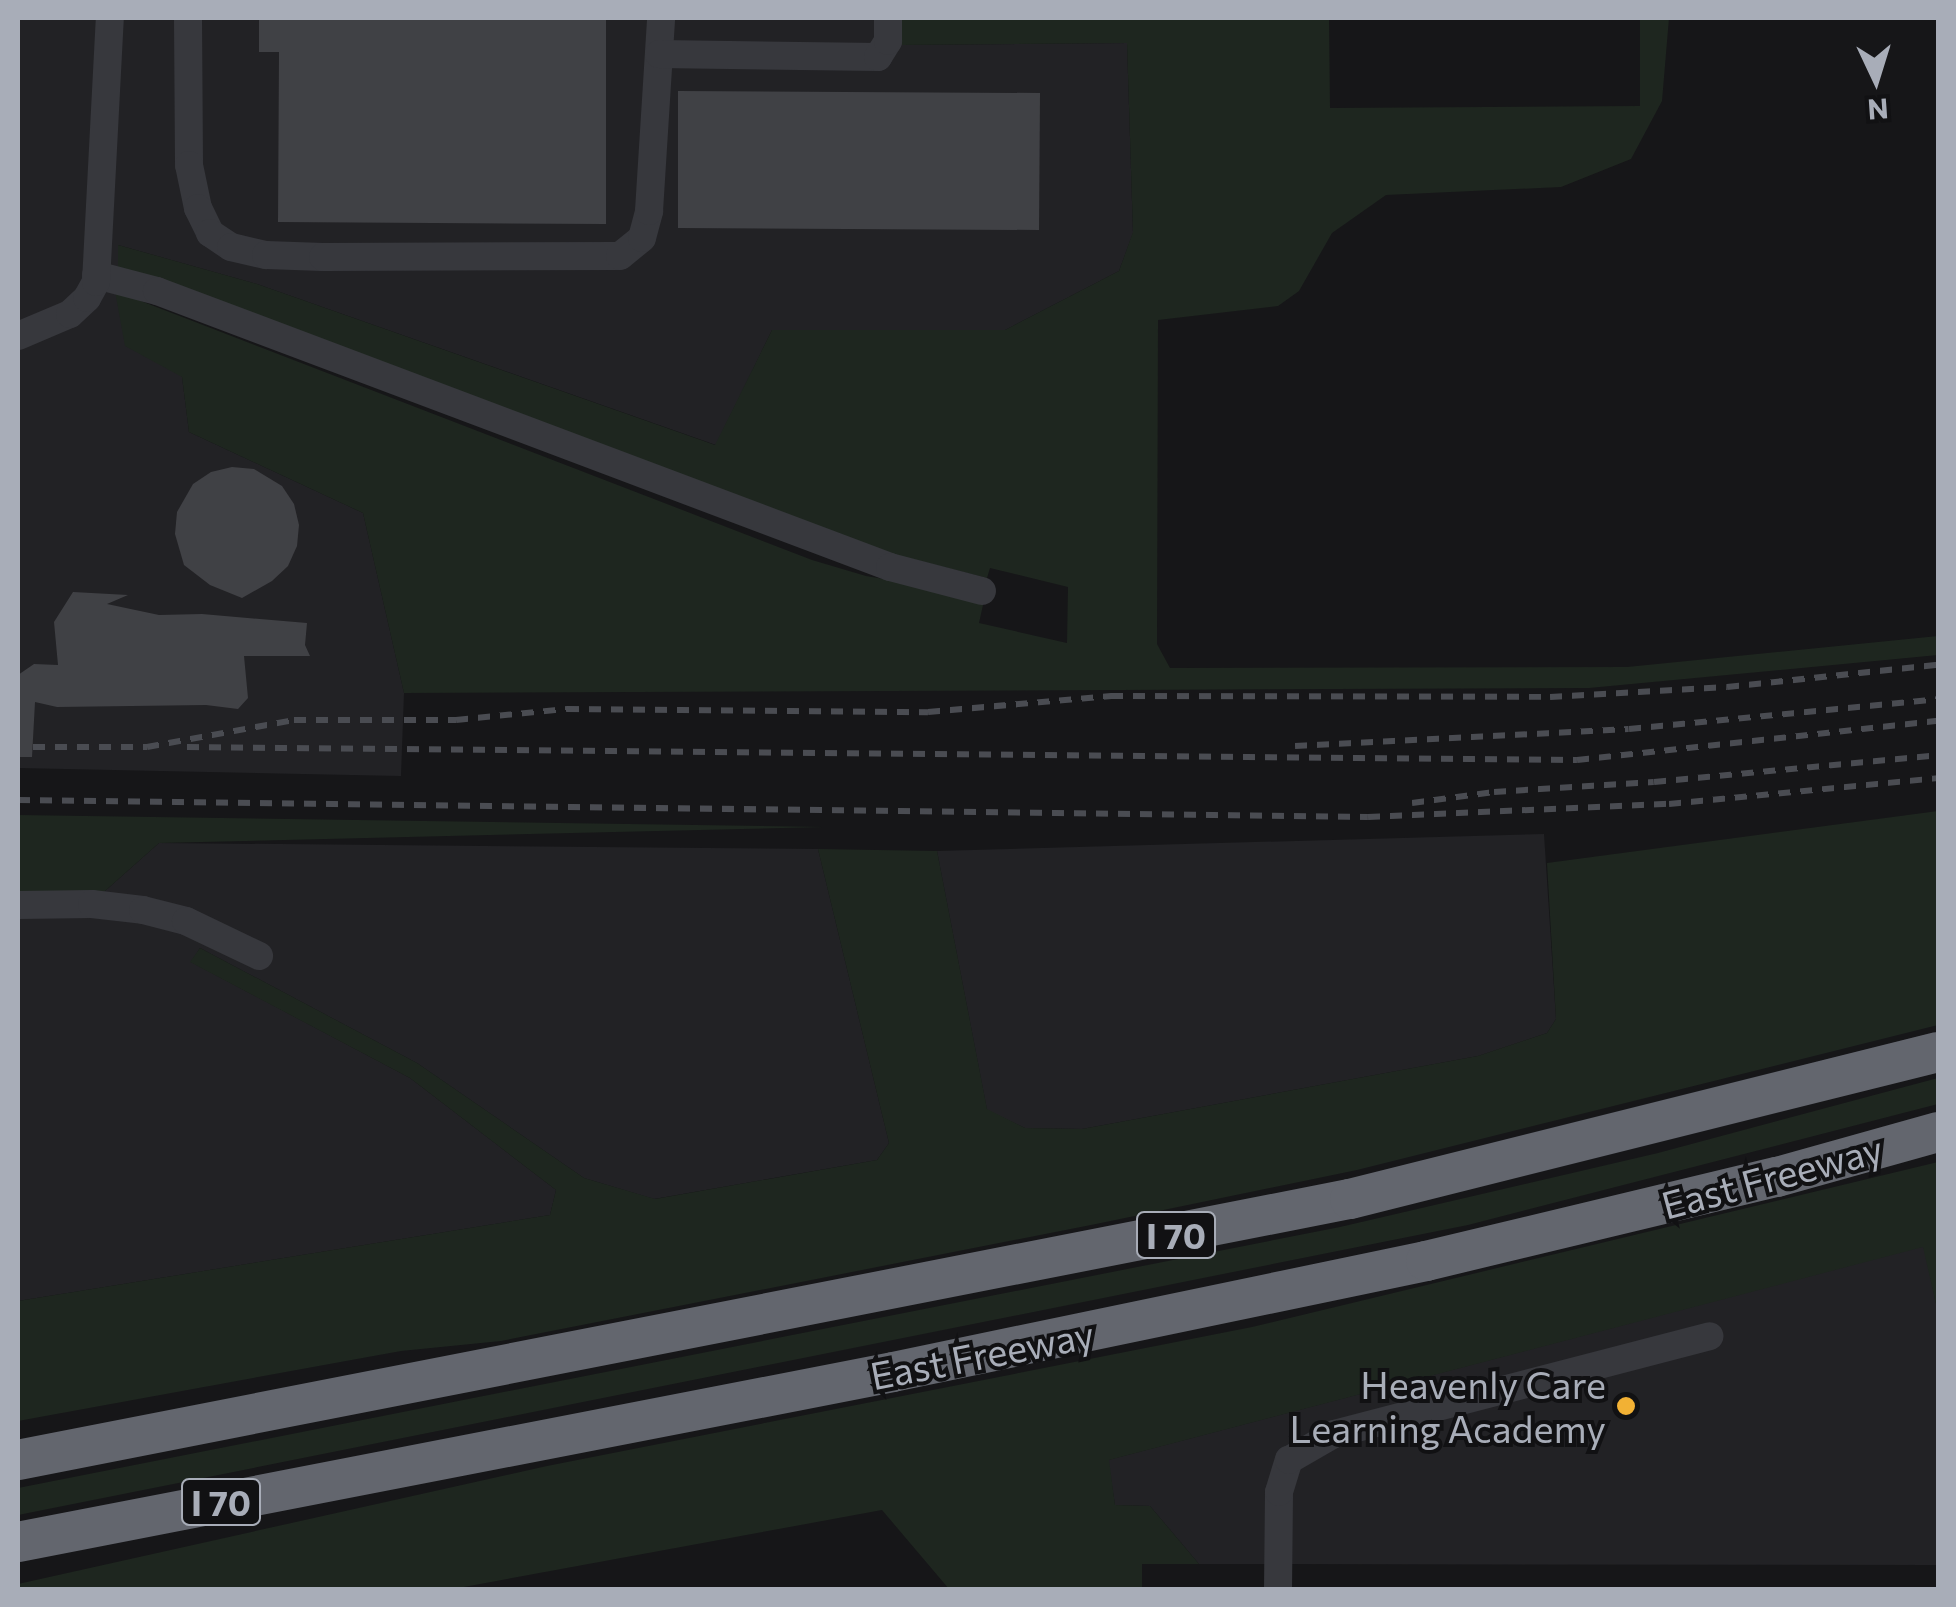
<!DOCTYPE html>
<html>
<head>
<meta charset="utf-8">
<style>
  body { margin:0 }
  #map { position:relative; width:1956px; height:1607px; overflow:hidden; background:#161618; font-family:Commissioner,sans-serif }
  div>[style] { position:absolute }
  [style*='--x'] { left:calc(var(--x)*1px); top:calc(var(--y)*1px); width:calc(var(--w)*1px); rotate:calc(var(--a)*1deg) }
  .built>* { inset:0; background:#222225 }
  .green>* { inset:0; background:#1e261f }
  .building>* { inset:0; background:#404145 }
  .minor>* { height:28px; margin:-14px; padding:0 14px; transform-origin:14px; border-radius:14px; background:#37383d }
  .highway>* { height:40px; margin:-20px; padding:0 20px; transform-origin:20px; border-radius:20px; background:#63666e }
  .rail>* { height:6px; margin-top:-3px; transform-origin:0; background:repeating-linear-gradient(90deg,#4a4c52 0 12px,transparent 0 22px) }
  .dots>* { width:28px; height:28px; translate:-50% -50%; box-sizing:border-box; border:5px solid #111113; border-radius:50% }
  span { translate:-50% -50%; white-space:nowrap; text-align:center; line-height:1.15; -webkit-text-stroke:8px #111113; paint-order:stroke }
  .shield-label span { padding:2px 8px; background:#111113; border:2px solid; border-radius:8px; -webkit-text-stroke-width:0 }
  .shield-label { font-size:35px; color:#a8adb8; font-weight:700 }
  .street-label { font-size:38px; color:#a8adb8 }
  .poi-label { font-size:38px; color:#a8adb8 }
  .right { translate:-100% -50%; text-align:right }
  .frame { position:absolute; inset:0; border:20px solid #a8adb8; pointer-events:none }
  .north { position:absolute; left:1826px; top:30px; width:100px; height:100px; -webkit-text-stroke:8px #111113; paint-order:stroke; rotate:176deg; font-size:28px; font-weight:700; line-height:40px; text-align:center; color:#a8adb8 }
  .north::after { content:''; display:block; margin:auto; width:35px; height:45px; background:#a8adb8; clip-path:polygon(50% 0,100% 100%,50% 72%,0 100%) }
</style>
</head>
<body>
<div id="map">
  <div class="built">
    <i style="clip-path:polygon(18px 18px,902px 18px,902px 45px,1127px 43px,1133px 233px,1119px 271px,1005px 330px,772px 330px,716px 445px,257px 284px,118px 245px,118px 275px,182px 377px,189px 432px,363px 513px,404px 693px,401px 776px,18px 768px)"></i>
    <i style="clip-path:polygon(1544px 834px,1556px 1019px,1547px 1033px,1478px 1056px,1082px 1129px,1025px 1128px,987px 1110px,937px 851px)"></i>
    <i style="clip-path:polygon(159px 843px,818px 849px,889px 1143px,877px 1160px,654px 1199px,584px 1178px,417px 1063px,200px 948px,191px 962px,410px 1078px,556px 1190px,550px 1215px,18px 1301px,18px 895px,105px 891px)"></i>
    <i style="clip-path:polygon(1924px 1246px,1938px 1313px,1938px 1565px,1199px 1564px,1150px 1506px,1115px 1505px,1108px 1460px)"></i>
  </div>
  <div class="green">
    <i style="clip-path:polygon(902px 18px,1329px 18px,1330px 108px,1640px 106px,1640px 18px,1669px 18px,1662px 101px,1631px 159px,1561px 187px,1386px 195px,1332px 233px,1299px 291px,1278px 306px,1158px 320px,1157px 644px,1170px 668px,1627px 667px,1938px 636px,1938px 655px,1589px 688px,404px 693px,363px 513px,189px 432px,182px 377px,125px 346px,115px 291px,812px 560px,866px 576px,985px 596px,979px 623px,1067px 643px,1068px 587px,990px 568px,987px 578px,841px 541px,118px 275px,118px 245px,257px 284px,715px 445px,772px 330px,1005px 330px,1119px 271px,1133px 232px,1127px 43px,902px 45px)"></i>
    <i style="clip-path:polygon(1938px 811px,1938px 1025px,1357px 1170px,1096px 1224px,501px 1341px,401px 1351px,18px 1421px,18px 1301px,550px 1215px,556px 1190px,410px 1078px,190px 962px,200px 948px,417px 1063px,584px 1178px,655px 1199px,877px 1160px,889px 1143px,818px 849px,937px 851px,987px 1109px,1025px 1128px,1082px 1129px,1478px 1056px,1547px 1033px,1556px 1019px,1547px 863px)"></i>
    <i style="clip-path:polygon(18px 815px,824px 827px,159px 843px,105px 891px,18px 895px)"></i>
    <i style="clip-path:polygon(1938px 1078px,1938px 1104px,1468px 1225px,18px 1515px,18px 1488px,1340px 1227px,1658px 1153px)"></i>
    <i style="clip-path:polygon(1938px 1162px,1938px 1313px,1923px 1247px,1109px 1460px,1115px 1505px,1150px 1506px,1199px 1564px,1142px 1564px,1142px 1589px,949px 1589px,882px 1510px,453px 1589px,18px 1589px,18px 1584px,547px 1466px,1252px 1327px)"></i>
  </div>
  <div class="building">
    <i style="clip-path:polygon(259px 18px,606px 18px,606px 224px,278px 222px,279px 52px,259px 52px)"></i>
    <i style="clip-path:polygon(678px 91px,1040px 93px,1039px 230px,678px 228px)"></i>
    <i style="clip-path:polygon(232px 467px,254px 469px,282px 486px,294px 504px,299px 525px,297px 546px,288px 566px,272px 581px,242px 598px,210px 585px,184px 565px,175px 534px,177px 512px,193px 484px,211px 472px)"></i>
    <i style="clip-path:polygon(73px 592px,128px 595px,107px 604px,159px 615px,202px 614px,307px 623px,305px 645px,310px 656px,244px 656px,248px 698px,238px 709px,206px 705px,57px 707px,35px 702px,32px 757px,18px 757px,18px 675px,34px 664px,58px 665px,54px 622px)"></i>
  </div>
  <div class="minor">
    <i style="--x:188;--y:18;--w:147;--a:89.6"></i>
    <i style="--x:189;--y:165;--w:44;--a:78.2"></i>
    <i style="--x:198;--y:208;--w:28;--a:64"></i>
    <i style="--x:210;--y:233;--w:25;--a:34"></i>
    <i style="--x:231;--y:247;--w:36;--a:13"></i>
    <i style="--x:266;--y:255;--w:57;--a:2"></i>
    <i style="--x:323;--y:257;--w:297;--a:-0.2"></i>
    <i style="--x:620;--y:256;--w:28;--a:-39"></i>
    <i style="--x:642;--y:238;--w:28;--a:-75"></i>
    <i style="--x:649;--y:211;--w:193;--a:-86.4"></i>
    <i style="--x:659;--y:54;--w:219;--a:0.8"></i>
    <i style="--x:878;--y:57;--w:19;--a:-58"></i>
    <i style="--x:888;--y:41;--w:23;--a:-90"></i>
    <i style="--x:96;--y:275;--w:63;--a:14.7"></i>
    <i style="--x:157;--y:291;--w:783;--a:20.63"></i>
    <i style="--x:890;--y:567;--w:95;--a:14.6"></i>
    <i style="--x:18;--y:336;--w:56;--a:-22.9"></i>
    <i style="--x:70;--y:314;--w:23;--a:-43"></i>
    <i style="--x:87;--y:298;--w:18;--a:-61"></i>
    <i style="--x:96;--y:282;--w:264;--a:-87"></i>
    <i style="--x:18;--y:905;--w:74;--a:-0.8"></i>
    <i style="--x:92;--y:904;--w:51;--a:6.7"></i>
    <i style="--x:143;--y:910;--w:44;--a:14.3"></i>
    <i style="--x:186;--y:921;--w:81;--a:25.6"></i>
    <i style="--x:1278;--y:1590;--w:98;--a:-89.4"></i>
    <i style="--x:1279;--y:1492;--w:34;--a:-73"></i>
    <i style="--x:1289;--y:1460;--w:52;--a:-30"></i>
    <i style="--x:1334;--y:1434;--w:388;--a:-14.6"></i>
  </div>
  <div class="highway">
    <i style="--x:18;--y:1460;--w:1357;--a:-11.09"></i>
    <i style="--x:1350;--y:1199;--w:606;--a:-14.04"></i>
    <i style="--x:18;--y:1542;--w:891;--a:-10.99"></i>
    <i style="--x:893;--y:1372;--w:544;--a:-11.76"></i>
    <i style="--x:1426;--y:1261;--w:361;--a:-13.5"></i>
    <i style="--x:1777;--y:1177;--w:167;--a:-15.6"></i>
  </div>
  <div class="rail">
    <i style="--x:1295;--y:746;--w:334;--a:-2.9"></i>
    <i style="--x:1629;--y:729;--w:310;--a:-5.5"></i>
    <i style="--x:33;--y:747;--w:114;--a:0"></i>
    <i style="--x:147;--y:747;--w:149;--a:-10.4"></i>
    <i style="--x:294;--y:720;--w:162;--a:0"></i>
    <i style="--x:456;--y:720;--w:112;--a:-5.7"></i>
    <i style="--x:567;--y:709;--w:361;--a:0.5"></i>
    <i style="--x:928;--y:712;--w:184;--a:-5"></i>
    <i style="--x:1111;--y:696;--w:439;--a:0.1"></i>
    <i style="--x:1550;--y:697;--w:177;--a:-3.2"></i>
    <i style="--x:1727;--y:687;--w:212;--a:-6"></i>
    <i style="--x:187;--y:747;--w:1390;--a:0.54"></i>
    <i style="--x:1577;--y:760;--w:363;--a:-6.2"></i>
    <i style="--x:18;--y:800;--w:1350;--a:0.72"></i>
    <i style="--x:1368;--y:817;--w:301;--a:-2.5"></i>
    <i style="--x:1669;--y:804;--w:270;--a:-5.5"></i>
    <i style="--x:1412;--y:803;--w:83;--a:-7.6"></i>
    <i style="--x:1494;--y:792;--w:160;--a:-3.6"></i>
    <i style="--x:1654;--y:782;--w:285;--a:-5.4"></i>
  </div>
  <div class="dots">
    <i style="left:1626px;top:1406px;background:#f2b134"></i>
  </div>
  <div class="shield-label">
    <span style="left:1176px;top:1235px">I 70</span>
    <span style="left:221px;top:1502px">I 70</span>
  </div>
  <div class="street-label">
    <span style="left:1772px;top:1176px;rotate:-15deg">East Freeway</span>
    <span style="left:982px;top:1354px;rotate:-11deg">East Freeway</span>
  </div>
  <div class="poi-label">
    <span class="right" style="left:1606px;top:1406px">Heavenly Care<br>Learning Academy</span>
  </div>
  <div class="frame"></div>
  <div class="north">N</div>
</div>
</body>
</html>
